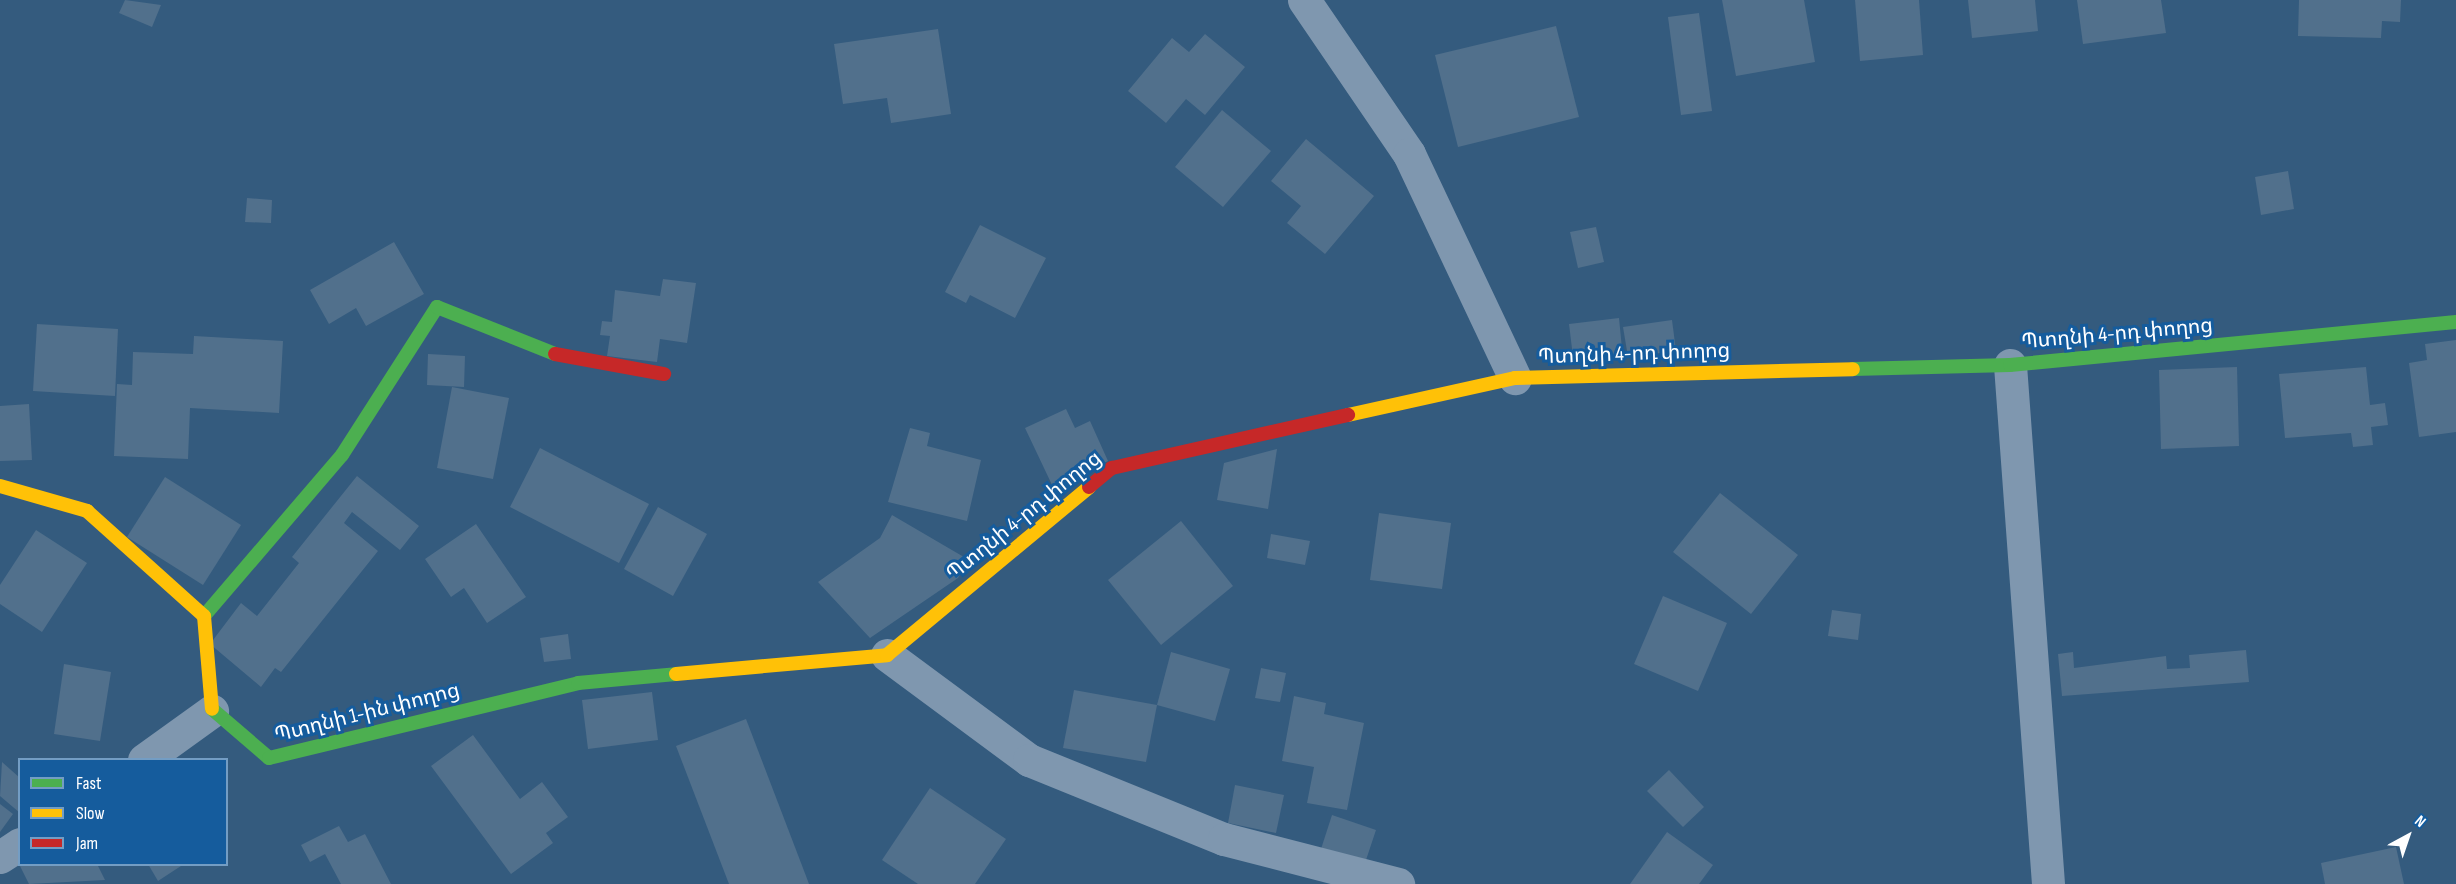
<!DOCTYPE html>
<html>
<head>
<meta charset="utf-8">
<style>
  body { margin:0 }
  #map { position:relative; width:2456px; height:884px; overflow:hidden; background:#345b7e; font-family:"Sofia Sans Condensed","Noto Sans Armenian",sans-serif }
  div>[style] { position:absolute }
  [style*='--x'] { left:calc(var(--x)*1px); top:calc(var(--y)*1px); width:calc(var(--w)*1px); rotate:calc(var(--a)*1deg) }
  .building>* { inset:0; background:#51708c }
  .street>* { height:33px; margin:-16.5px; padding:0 16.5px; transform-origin:16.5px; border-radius:16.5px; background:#7f97af }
  .fast>* { height:14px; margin:-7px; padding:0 7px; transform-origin:7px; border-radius:7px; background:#4caf50 }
  .slow>* { height:14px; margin:-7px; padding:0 7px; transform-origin:7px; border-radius:7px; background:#ffc107 }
  .jam>* { height:14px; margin:-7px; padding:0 7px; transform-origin:7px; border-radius:7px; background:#c62828 }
  span { translate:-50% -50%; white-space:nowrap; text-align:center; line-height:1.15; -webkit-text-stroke:6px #155c9d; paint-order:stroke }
  .street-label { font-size:21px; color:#fff }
  .legend { position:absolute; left:18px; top:758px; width:210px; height:108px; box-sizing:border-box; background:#155c9d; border:2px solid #739dc4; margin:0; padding:8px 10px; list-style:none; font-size:18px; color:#fff }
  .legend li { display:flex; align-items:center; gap:12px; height:30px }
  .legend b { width:30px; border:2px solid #739dc4 }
  .north { position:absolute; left:2378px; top:806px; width:60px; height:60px; -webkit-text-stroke:4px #155c9d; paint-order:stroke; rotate:40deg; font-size:16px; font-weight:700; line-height:24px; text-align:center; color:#fff }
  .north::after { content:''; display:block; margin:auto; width:21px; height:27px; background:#fff; clip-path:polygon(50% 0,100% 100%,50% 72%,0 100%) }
</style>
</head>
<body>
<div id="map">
  <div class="building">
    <i style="clip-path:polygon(125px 0,161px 5px,152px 27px,119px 13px)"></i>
    <i style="clip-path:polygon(1722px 0,1804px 0,1815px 62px,1736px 76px)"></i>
    <i style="clip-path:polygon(1855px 0,1919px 0,1923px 55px,1860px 61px)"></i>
    <i style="clip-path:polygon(1968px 0,2035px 0,2038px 31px,1972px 38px)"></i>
    <i style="clip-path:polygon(2077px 0,2161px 0,2166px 33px,2083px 44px)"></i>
    <i style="clip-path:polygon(2299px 0,2401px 0,2400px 22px,2382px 21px,2381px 38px,2298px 36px)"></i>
    <i style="clip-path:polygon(1699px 13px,1712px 111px,1681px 115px,1668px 17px)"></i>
    <i style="clip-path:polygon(1556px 26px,1579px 117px,1458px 147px,1435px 55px)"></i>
    <i style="clip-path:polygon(938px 29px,951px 114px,891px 123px,887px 98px,843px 104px,834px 44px)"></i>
    <i style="clip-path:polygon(1205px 34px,1245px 67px,1205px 115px,1186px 99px,1166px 123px,1128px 91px,1172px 38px,1189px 52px)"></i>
    <i style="clip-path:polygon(1222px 110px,1271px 151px,1223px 207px,1175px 167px)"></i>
    <i style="clip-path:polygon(1306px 139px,1374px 196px,1325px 254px,1287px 223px,1301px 206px,1271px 181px)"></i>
    <i style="clip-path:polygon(2288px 171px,2294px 209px,2261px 215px,2255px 177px)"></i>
    <i style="clip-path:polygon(247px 198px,272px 200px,271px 223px,245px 222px)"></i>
    <i style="clip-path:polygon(980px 225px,1046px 258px,1015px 318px,970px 295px,966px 303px,945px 292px)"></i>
    <i style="clip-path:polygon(1596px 227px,1604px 262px,1578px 268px,1570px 232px)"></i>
    <i style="clip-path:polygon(394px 242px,424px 294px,366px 326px,356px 308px,329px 324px,310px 290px)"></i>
    <i style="clip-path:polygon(663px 279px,696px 283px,687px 343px,660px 339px,657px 362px,607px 356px,610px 336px,600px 335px,602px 321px,612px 322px,615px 290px,660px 296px)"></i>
    <i style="clip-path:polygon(1619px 318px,1623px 359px,1574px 365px,1569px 324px)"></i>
    <i style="clip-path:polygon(1672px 320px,1676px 351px,1628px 357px,1623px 327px)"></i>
    <i style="clip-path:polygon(37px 324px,118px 329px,115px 396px,33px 391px)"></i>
    <i style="clip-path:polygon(194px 336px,283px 341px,279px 413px,190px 408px,188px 459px,114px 456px,117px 384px,132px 385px,133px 352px,193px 354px)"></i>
    <i style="clip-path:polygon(2456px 340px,2456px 432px,2419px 437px,2409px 363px,2427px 360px,2425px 344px)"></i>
    <i style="clip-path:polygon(428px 354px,465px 356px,464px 387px,427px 385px)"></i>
    <i style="clip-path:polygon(2237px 367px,2239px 446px,2161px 449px,2159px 370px)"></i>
    <i style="clip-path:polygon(2366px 367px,2370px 405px,2385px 403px,2388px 425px,2371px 427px,2373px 445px,2353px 447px,2351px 433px,2285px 438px,2279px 374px)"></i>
    <i style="clip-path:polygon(452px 387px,509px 398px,493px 479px,437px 468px)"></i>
    <i style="clip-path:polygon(29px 404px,32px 460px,0 461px,0 406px)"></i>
    <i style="clip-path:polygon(1066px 409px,1075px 428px,1090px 421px,1108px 461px,1053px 487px,1025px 428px)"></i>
    <i style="clip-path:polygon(910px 428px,930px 433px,927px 446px,981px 460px,967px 521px,888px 502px)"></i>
    <i style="clip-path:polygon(540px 448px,649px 504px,619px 563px,510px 507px)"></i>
    <i style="clip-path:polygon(1277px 449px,1268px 509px,1217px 500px,1224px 463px)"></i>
    <i style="clip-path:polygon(357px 476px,419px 526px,400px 550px,352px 512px,344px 523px,378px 551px,281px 672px,275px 668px,261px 687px,210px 644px,241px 603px,257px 616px,299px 563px,292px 557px)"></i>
    <i style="clip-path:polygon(165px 477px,241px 525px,203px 585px,127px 537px)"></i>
    <i style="clip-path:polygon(1720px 493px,1798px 555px,1751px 614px,1673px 552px)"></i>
    <i style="clip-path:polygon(658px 507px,707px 534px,673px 596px,624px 569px)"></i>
    <i style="clip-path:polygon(1379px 513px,1451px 523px,1442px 589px,1370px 580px)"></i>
    <i style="clip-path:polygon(892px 515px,969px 560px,958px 578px,870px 638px,818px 582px,880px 538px)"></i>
    <i style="clip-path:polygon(1181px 521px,1233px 586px,1161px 645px,1108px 580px)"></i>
    <i style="clip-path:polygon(476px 524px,526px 597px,487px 623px,464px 588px,451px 597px,425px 559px)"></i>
    <i style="clip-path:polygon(36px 530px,87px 563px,42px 632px,0 604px,0 585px)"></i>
    <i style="clip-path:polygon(1271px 534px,1310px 541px,1305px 565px,1267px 558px)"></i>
    <i style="clip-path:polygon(1663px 596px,1727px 623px,1698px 691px,1634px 664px)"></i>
    <i style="clip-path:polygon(1832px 610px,1861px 614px,1858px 640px,1828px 636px)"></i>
    <i style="clip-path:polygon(568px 634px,571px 659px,544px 662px,540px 638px)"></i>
    <i style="clip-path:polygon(2246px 650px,2249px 682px,2062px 696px,2058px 654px,2073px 652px,2074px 668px,2166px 656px,2167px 669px,2190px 668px,2189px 655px)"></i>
    <i style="clip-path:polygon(1171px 652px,1230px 669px,1215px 721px,1157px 705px)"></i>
    <i style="clip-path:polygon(64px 664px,111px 672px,100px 741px,54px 734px)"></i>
    <i style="clip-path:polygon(1261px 668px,1286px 673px,1280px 702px,1255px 698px)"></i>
    <i style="clip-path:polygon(1074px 690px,1157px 705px,1146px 762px,1063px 748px)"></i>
    <i style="clip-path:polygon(652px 692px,658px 740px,588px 749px,582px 700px)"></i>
    <i style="clip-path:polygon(1294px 696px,1326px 703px,1324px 714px,1364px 723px,1347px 810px,1307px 803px,1314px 767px,1282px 761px)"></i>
    <i style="clip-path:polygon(746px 719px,806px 876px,809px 884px,729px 884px,676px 746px)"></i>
    <i style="clip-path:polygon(473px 735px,520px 799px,542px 782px,568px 817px,546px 833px,553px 843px,511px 874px,431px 766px)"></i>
    <i style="clip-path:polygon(2px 762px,20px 778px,20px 813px,0 796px)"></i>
    <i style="clip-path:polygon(1669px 770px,1704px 807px,1683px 827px,1647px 791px)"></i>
    <i style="clip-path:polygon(1235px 785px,1284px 795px,1276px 833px,1228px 823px)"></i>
    <i style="clip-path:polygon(930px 788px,1006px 839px,975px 884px,918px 884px,882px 860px)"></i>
    <i style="clip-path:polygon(0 804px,13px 814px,0 832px)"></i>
    <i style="clip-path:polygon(1332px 815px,1376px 830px,1365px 863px,1321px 849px)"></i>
    <i style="clip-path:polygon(339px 826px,348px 842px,365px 834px,391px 884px,341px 884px,325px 854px,310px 862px,301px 845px)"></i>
    <i style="clip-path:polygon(1667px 832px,1713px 865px,1699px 884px,1630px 884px)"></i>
    <i style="clip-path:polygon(2396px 847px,2404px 884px,2325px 884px,2321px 863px)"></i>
    <i style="clip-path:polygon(19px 864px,97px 864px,105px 880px,29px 884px)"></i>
    <i style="clip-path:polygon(148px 864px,184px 864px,158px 881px)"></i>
  </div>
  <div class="street">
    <i style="--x:1304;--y:0;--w:186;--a:55.7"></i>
    <i style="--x:1409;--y:154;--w:248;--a:64.7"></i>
    <i style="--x:2010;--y:365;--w:520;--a:85.81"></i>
    <i style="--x:887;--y:655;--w:177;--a:36.5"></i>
    <i style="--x:1029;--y:760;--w:210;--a:22.1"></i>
    <i style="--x:1224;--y:839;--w:180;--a:14.5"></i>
    <i style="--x:144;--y:760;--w:84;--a:-35.8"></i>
    <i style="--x:0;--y:857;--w:24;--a:-33"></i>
  </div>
  <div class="fast">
    <i style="--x:1853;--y:369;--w:157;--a:-1.5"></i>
    <i style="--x:2010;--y:365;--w:448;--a:-5.5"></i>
    <i style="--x:204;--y:616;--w:212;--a:-49.4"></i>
    <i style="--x:342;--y:455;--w:176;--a:-57.3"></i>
    <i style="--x:437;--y:307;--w:127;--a:21.7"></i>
    <i style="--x:212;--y:709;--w:75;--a:40.7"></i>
    <i style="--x:269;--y:758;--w:318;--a:-13.6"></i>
    <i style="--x:578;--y:683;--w:98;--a:-5.2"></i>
  </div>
  <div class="slow">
    <i style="--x:1348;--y:415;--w:171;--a:-12.5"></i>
    <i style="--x:1515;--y:378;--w:338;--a:-1.5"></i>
    <i style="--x:0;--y:486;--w:91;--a:16"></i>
    <i style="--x:87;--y:511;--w:157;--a:41.9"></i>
    <i style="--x:204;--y:616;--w:93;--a:85.1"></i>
    <i style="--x:676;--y:674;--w:212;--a:-5.1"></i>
    <i style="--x:887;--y:655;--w:263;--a:-39.7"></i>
  </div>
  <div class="jam">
    <i style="--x:555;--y:354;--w:111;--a:10.4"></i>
    <i style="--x:1089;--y:487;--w:30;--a:-40"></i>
    <i style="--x:1112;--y:468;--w:242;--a:-12.7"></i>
  </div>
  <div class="street-label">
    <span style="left:2117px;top:334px;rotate:-5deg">Պտղնի 4-րդ փողոց</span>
    <span style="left:1634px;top:354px;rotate:-2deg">Պտղնի 4-րդ փողոց</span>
    <span style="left:1024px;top:516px;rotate:-39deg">Պտղնի 4-րդ փողոց</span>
    <span style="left:367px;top:713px;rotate:-14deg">Պտղնի 1-ին փողոց</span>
  </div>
  <ul class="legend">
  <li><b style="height:8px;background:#4caf50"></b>Fast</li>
  <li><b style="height:8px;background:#ffc107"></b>Slow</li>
  <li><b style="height:8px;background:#c62828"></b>Jam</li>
  </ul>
  <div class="north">N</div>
</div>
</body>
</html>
